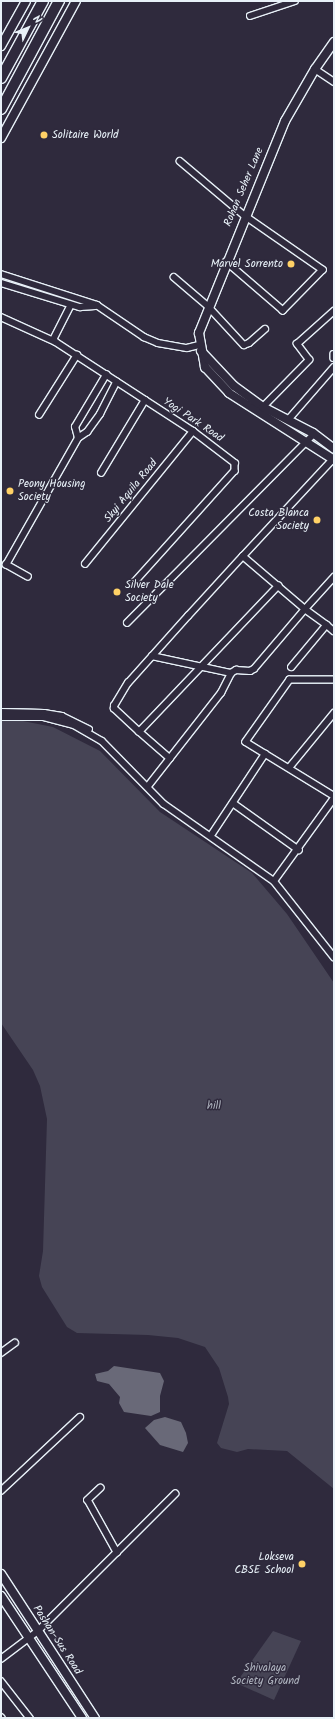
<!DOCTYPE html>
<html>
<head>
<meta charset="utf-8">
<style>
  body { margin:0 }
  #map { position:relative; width:335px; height:1719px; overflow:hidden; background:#2f2a3d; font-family:Kalam,sans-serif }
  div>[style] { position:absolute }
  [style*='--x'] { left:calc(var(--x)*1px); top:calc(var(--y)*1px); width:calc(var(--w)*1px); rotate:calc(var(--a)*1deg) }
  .green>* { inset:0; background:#464455 }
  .water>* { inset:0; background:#696978 }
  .roads { filter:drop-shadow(1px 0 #e8f1f8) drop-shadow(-1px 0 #e8f1f8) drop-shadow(0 1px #e8f1f8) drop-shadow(0 -1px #e8f1f8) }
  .street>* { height:5.5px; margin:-2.75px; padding:0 2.75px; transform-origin:2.75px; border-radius:2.75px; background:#2f2a3d }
  .secondary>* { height:8px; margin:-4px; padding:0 4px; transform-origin:4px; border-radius:4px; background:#2f2a3d }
  .highway>* { height:10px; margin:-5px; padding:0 5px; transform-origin:5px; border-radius:5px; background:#2f2a3d }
  .dots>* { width:11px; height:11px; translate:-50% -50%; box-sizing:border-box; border:2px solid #2f2a3d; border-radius:50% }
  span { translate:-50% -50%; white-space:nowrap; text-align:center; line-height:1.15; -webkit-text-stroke:3px #2f2a3d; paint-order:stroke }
  .poi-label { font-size:11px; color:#e8f1f8 }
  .left { translate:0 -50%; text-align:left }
  .right { translate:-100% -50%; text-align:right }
  .street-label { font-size:11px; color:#e8f1f8 }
  .park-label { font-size:11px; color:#afb4bf }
  .frame { position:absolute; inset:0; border:2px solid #e8f1f8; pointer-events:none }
  .north { position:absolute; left:8px; top:8px; width:40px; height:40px; -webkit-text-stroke:3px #2f2a3d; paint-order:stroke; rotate:47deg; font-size:11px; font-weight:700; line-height:16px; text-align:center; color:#e8f1f8 }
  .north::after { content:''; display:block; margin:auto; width:14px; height:18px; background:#e8f1f8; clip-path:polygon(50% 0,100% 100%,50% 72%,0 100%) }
</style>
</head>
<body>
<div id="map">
  <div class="green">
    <i style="clip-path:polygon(18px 720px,53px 727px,100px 751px,160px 812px,252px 873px,287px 914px,334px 983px,334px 1489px,287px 1451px,248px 1449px,237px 1452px,221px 1448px,217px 1443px,229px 1404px,228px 1397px,219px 1368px,205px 1347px,178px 1338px,148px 1335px,77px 1333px,67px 1327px,42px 1287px,39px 1276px,43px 1251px,47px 1119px,40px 1086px,33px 1070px,1px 1023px,1px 721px)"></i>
    <i style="clip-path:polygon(273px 1631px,301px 1641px,274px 1700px,236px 1683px)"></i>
  </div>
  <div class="water">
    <i style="clip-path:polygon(114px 1366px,160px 1373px,164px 1381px,160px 1396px,160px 1412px,151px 1416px,124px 1412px,119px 1403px,120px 1397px,109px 1384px,97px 1381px,95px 1374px,108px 1371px)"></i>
    <i style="clip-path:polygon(165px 1417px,181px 1422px,186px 1433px,188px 1443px,183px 1452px,160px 1445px,145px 1428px,154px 1420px)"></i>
  </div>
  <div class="roads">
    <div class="street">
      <i style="--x:250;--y:16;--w:47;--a:-18.4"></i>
      <i style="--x:315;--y:69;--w:23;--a:34"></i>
      <i style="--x:180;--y:161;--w:84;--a:40.2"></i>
      <i style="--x:244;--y:215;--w:96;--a:34.8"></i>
      <i style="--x:323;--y:270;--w:57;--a:134.3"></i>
      <i style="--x:283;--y:311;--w:75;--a:-139.3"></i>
      <i style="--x:1;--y:274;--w:101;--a:17.9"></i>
      <i style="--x:97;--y:305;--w:57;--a:34.2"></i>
      <i style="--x:144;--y:337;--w:15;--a:23"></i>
      <i style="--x:158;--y:343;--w:29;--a:10"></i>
      <i style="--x:187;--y:348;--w:12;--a:-14"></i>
      <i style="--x:174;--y:277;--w:45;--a:40.5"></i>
      <i style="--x:208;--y:306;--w:53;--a:47.3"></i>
      <i style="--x:244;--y:345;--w:5;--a:-22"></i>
      <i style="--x:249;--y:343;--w:21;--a:-41"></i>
      <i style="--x:1;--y:283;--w:83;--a:16.9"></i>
      <i style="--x:80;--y:307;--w:15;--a:-4"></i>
      <i style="--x:1;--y:317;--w:60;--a:24.4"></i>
      <i style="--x:56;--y:342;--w:163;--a:33"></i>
      <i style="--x:193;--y:431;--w:53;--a:37.3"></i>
      <i style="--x:235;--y:463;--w:8;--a:90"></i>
      <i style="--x:235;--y:471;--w:151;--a:132"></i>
      <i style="--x:53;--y:340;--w:39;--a:-63"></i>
      <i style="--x:334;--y:354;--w:4;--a:90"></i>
      <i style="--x:263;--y:407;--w:66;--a:-45.6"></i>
      <i style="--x:309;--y:360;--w:20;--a:-127"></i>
      <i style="--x:297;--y:344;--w:50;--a:-41.7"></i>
      <i style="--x:39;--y:415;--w:71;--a:-57.7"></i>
      <i style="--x:288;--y:420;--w:70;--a:-49"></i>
      <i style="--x:78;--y:438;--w:11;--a:-105"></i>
      <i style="--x:75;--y:427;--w:61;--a:-59.2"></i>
      <i style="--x:101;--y:473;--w:85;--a:-58.9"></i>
      <i style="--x:243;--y:556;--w:134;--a:-47.1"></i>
      <i style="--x:85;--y:564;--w:171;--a:-50.9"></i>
      <i style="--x:28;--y:577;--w:25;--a:-151"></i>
      <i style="--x:6;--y:565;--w:146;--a:-60.4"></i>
      <i style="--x:78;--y:438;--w:11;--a:-34"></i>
      <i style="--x:87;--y:432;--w:22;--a:-54"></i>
      <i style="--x:100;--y:414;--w:36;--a:-63"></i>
      <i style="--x:127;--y:623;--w:266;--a:-45.3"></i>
      <i style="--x:327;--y:625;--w:9;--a:41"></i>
      <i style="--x:152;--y:656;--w:81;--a:12.1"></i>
      <i style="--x:334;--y:680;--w:44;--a:180"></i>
      <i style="--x:290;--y:680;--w:76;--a:125.4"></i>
      <i style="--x:246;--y:742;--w:103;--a:31.5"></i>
      <i style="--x:1;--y:712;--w:43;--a:1.3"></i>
      <i style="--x:44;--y:713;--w:18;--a:9"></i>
      <i style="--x:62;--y:716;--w:30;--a:26"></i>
      <i style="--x:1;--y:717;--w:43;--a:0"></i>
      <i style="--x:44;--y:717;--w:31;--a:15"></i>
      <i style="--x:74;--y:725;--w:32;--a:30"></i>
      <i style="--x:102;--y:741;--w:88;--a:45.5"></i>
      <i style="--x:164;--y:804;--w:134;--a:35"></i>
      <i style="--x:274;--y:881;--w:97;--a:51.7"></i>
      <i style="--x:139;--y:732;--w:202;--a:-46.4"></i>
      <i style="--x:170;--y:759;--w:41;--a:-138.9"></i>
      <i style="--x:139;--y:732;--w:34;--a:-137"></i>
      <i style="--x:114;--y:709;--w:3;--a:-90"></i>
      <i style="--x:114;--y:706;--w:27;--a:-59"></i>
      <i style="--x:128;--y:683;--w:90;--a:-48.2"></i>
      <i style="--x:188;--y:616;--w:81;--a:-47.5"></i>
      <i style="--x:243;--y:556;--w:82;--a:40.5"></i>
      <i style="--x:305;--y:609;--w:43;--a:-47.8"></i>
      <i style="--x:289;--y:768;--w:71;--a:-50.7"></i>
      <i style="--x:149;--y:785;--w:117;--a:-52"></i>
      <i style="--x:221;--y:693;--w:22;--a:-63"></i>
      <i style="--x:231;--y:673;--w:6;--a:-31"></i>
      <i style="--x:236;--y:670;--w:14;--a:4"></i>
      <i style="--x:250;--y:671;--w:4;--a:-27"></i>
      <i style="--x:254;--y:669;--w:79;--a:-49.6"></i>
      <i style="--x:305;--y:609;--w:27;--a:36"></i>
      <i style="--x:327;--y:625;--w:55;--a:129.8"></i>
      <i style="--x:233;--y:803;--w:81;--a:35.5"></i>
      <i style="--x:212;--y:834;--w:96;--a:-56.5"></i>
      <i style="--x:274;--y:881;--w:102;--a:-54.1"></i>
      <i style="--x:1;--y:1353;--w:17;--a:-36"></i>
      <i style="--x:101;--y:1488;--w:18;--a:137"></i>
      <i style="--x:88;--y:1500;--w:60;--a:60.9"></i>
      <i style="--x:1;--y:1491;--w:108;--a:-43.1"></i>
      <i style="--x:1;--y:1659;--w:46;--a:-37.1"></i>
      <i style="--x:38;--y:1631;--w:194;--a:-45"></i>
      <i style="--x:1;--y:1681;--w:47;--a:51.9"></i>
      <i style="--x:1;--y:1717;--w:1;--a:45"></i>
    </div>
    <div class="secondary">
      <i style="--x:334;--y:42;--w:33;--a:125"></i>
      <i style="--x:315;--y:69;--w:60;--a:120"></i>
      <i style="--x:285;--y:121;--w:229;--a:112.1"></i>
      <i style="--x:199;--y:333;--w:35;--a:80"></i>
      <i style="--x:205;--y:367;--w:35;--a:47"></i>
      <i style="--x:229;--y:393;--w:125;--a:32.5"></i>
      <i style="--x:1;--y:46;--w:51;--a:-60.9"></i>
      <i style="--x:1;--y:138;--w:156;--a:-61.3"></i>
      <i style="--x:201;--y:351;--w:48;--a:46.7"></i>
      <i style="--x:234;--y:386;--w:36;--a:36"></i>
      <i style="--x:263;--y:407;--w:56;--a:27.5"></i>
      <i style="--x:313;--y:433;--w:26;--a:37"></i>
      <i style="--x:1;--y:1574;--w:172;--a:56.9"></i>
      <i style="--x:1;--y:1596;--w:146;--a:56.4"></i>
    </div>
    <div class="highway">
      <i style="--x:1;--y:78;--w:88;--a:-61.4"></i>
      <i style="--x:1;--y:109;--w:123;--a:-61.8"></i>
    </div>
  </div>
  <div class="dots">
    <i style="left:44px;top:135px;background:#ffd166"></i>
    <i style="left:291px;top:264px;background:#ffd166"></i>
    <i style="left:10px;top:491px;background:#ffd166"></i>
    <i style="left:317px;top:520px;background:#ffd166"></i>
    <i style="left:117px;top:592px;background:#ffd166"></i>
    <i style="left:302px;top:1564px;background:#ffd166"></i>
  </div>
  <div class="poi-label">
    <span class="left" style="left:52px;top:135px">Solitaire World</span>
    <span class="right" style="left:283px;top:264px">Marvel Sorrento</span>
    <span class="left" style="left:18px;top:491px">Peony Housing<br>Society</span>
    <span class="right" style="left:309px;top:520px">Costa Blanca<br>Society</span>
    <span class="left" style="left:125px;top:592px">Silver Dale<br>Society</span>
    <span class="right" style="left:294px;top:1564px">Lokseva<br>CBSE School</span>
  </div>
  <div class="street-label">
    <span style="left:244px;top:187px;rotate:-67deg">Rohan Seher Lane</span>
    <span style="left:193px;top:420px;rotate:34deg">Yogi Park Road</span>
    <span style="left:131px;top:491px;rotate:-51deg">Skyi Aquila Road</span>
    <span style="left:57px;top:1640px;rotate:57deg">Pashan-Sus Road</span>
  </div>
  <div class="park-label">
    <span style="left:214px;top:1106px">hill</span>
    <span style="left:265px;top:1675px">Shivalaya<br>Society Ground</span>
  </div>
  <div class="frame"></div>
  <div class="north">N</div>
</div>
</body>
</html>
